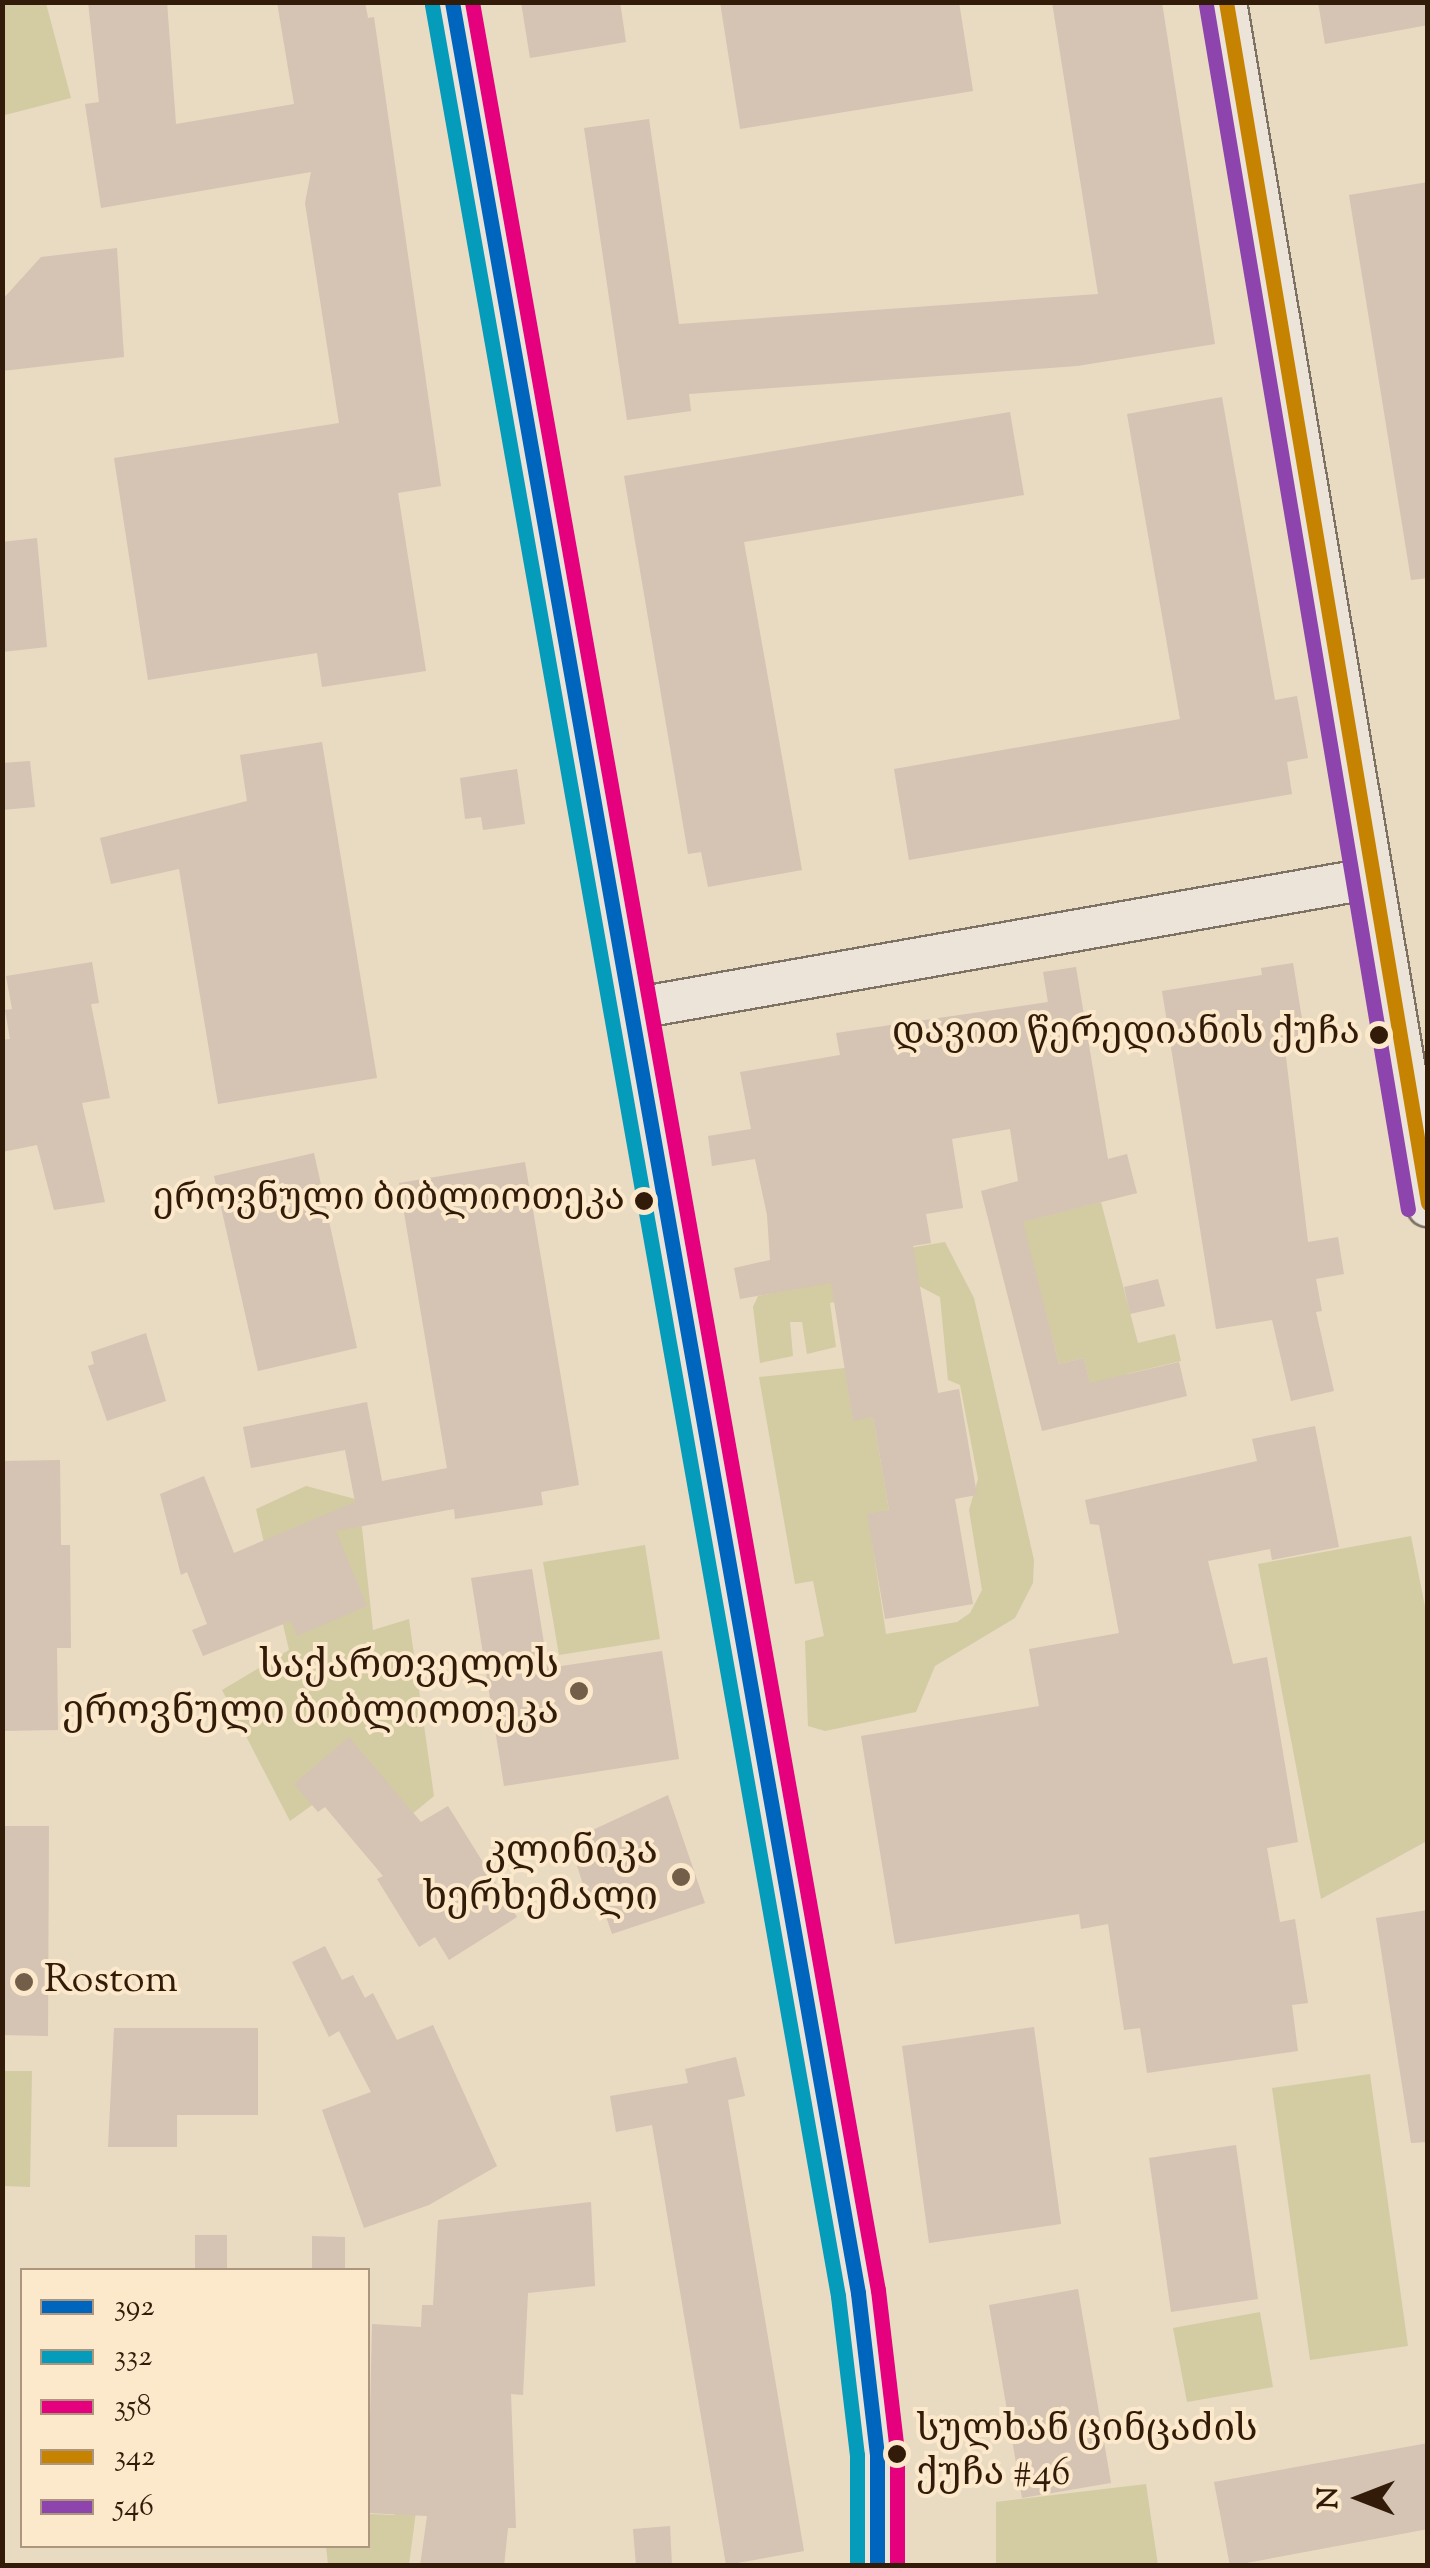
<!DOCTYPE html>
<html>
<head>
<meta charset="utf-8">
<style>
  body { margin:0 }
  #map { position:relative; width:1430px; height:2568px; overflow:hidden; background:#e9dac2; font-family:"Sorts Mill Goudy","Noto Serif Georgian",serif }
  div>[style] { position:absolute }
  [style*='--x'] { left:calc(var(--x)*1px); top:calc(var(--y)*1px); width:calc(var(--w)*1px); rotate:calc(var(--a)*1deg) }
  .green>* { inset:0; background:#d3cca3 }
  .building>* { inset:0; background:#d5c3b3 }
  .roads { filter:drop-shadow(2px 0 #7d7264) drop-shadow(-2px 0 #7d7264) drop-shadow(0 2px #7d7264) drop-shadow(0 -2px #7d7264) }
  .secondary>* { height:40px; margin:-20px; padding:0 20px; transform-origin:20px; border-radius:20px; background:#ece4d8 }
  .bus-1>* { height:15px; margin:-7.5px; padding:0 7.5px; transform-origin:7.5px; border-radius:7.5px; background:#0065bd }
  .bus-2>* { height:15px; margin:-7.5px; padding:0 7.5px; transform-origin:7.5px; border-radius:7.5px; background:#059bba }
  .bus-3>* { height:15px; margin:-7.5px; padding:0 7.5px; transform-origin:7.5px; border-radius:7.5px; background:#e5007d }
  .bus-4>* { height:15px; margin:-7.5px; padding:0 7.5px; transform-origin:7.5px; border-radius:7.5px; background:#c68302 }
  .bus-5>* { height:15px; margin:-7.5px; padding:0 7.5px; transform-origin:7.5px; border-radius:7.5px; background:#8e44ad }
  .dots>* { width:28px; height:28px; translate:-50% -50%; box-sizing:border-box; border:5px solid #fce9cc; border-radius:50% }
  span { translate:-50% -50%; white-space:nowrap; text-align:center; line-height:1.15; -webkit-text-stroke:8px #fce9cc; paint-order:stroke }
  .bus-label { font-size:38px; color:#331b09 }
  .right { translate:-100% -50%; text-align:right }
  .left { translate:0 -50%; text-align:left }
  .poi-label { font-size:40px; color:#331b09 }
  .frame { position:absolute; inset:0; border:5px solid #331b09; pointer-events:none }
  .legend { position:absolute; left:20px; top:2268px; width:350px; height:280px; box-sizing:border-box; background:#fce9cc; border:2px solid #ac977e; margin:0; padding:12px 18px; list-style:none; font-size:30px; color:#331b09 }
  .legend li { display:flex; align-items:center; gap:20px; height:50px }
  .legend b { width:50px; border:2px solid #ac977e }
  .north { position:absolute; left:1310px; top:2448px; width:100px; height:100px; -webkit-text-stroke:8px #fce9cc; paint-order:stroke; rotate:270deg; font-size:28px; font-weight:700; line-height:40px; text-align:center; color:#331b09 }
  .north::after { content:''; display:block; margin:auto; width:35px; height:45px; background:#331b09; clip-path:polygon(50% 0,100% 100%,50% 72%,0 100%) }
</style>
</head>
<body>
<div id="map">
  <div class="green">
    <i style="clip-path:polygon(2px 3px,46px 3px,71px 98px,5px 115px)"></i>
    <i style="clip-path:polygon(1101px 1202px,1138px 1343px,1175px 1334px,1181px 1361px,1127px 1374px,1134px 1408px,1098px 1417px,1084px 1358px,1059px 1364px,1022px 1222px)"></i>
    <i style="clip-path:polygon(945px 1242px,974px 1298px,1034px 1560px,1033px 1583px,1015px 1618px,935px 1666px,916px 1712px,825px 1731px,808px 1726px,805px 1641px,824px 1636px,813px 1581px,795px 1584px,759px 1377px,845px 1368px,853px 1420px,873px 1417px,889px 1510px,868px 1515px,886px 1634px,957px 1622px,970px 1613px,982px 1590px,969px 1510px,978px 1479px,960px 1385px,948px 1380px,940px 1297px,917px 1285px,830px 1303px,836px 1347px,807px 1354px,802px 1322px,790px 1322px,793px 1356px,760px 1363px,753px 1307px,758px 1296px,805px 1287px,801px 1266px)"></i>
    <i style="clip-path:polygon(306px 1486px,359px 1500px,373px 1630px,409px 1619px,434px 1796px,411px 1815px,368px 1765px,290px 1821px,222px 1690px,289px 1650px,256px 1509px)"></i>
    <i style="clip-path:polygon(1411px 1536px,1427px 1617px,1427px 1841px,1321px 1899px,1258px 1564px)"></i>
    <i style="clip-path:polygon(645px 1545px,660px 1639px,559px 1655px,543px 1562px)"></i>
    <i style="clip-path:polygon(3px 2071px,32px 2071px,30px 2187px,3px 2186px)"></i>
    <i style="clip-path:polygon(1370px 2074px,1408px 2346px,1310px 2360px,1272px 2088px)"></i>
    <i style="clip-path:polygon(1260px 2312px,1273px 2387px,1187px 2402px,1173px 2328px)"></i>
    <i style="clip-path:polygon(417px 2361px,427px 2427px,409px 2565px,328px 2565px,326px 2546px,368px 2546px,368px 2514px,395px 2515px)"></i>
    <i style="clip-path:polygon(1146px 2484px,1158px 2565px,996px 2565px,996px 2502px)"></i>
  </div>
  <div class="building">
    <i style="clip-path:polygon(88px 2px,167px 2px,176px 124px,294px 104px,277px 2px,365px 2px,368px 18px,374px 17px,441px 486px,398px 493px,426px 671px,322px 687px,317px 653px,148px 680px,114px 458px,339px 423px,305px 203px,311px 172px,101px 208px,85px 104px,99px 102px)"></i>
    <i style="clip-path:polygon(521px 2px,620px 2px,626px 42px,530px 58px)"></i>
    <i style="clip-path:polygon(720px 2px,959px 2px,973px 91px,740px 129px)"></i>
    <i style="clip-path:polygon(1052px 2px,1162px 2px,1215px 344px,1077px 366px,689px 394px,691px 411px,627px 420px,584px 128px,649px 119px,679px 324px,1098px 294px)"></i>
    <i style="clip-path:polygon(1318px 2px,1428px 2px,1428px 25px,1325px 44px)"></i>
    <i style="clip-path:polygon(1428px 182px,1428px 578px,1411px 580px,1349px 195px)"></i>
    <i style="clip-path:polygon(117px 248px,124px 357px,2px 371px,2px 300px,41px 257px)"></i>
    <i style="clip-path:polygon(1222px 397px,1275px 700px,1297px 696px,1308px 758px,1287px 762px,1292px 794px,909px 860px,894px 769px,1180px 719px,1127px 414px)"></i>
    <i style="clip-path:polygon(1010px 412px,1024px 495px,744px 542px,802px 870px,708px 887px,701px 852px,688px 854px,624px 476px)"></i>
    <i style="clip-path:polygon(37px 538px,47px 647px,2px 652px,2px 542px)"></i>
    <i style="clip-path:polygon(322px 742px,377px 1078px,218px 1104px,179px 869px,111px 884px,100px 838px,247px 801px,240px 755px)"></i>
    <i style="clip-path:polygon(30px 761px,35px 807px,2px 810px,2px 763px)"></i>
    <i style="clip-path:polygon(517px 769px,525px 824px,483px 830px,481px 817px,465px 819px,460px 778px)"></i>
    <i style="clip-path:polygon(92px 962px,99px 1003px,91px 1004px,110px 1098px,82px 1103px,105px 1202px,54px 1210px,37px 1145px,2px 1152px,2px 1040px,10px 1039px,5px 1010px,12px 1009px,6px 976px)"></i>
    <i style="clip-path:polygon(1293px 963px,1305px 1037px,1284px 1040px,1308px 1242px,1338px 1237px,1344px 1274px,1316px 1279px,1322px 1311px,1316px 1312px,1334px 1391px,1291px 1401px,1272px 1320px,1216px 1329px,1162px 991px,1262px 975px,1261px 968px)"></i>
    <i style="clip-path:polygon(1076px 967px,1108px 1159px,1127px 1154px,1137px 1193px,1023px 1222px,1059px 1364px,1084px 1358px,1090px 1383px,1179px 1362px,1187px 1396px,1042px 1431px,981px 1191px,1018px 1181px,1010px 1129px,952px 1139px,963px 1208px,926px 1214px,931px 1243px,913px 1246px,938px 1393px,959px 1389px,977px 1495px,955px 1499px,973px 1604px,885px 1619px,867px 1514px,889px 1510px,873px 1417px,853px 1421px,831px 1283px,740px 1299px,734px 1268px,770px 1260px,767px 1215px,755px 1159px,712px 1166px,708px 1136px,751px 1129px,740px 1072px,840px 1055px,836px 1033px,1048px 1002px,1043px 972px)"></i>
    <i style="clip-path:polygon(314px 1153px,357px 1348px,258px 1371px,214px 1176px)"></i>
    <i style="clip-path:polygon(525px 1162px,579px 1485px,541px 1492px,543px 1505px,455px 1519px,454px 1509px,336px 1531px,367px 1606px,297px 1636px,291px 1621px,203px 1656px,192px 1630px,207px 1624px,187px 1572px,181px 1575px,160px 1494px,204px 1476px,234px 1553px,355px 1502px,345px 1450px,251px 1468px,243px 1427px,367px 1402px,382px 1481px,447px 1468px,399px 1183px)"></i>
    <i style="clip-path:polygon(1158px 1279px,1165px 1306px,1130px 1314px,1124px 1287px)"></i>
    <i style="clip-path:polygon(146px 1333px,166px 1401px,107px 1421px,88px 1366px,94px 1364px,91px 1352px)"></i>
    <i style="clip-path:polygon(1315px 1426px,1339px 1547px,1272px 1560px,1270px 1549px,1208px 1561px,1233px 1664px,1267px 1657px,1298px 1842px,1267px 1848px,1280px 1922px,1295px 1919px,1308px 2003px,1292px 2005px,1298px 2051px,1147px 2073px,1140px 2028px,1124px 2030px,1108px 1924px,1081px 1929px,1079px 1914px,895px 1944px,861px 1736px,1039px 1706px,1029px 1649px,1119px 1633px,1099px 1525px,1090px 1524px,1085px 1500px,1257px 1461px,1252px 1439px)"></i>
    <i style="clip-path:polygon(60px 1460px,61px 1545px,70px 1545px,71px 1648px,57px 1648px,58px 1730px,2px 1731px,2px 1461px)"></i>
    <i style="clip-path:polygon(532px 1569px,548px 1668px,662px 1651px,679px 1759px,504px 1786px,471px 1578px)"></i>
    <i style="clip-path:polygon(349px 1737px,421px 1822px,448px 1806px,517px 1917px,449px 1960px,435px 1937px,419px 1947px,377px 1879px,383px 1876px,325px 1807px,318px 1812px,294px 1784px)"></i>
    <i style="clip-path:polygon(668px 1795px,705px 1903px,612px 1934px,601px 1902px,590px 1906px,569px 1841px)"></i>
    <i style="clip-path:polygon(2px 1826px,49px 1826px,48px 2036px,2px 2035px)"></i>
    <i style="clip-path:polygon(1428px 1910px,1428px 2142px,1411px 2143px,1376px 1918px)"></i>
    <i style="clip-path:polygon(325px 1946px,342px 1980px,353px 1975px,365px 1998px,373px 1993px,397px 2040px,433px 2025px,497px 2166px,429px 2205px,364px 2228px,322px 2110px,371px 2092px,339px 2031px,329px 2037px,292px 1962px)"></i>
    <i style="clip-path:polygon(1034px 2027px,1061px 2224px,929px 2243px,902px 2046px)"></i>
    <i style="clip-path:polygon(114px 2028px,258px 2028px,258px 2115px,177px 2115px,177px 2147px,108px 2147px)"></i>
    <i style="clip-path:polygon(736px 2057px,745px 2096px,728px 2100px,804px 2551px,726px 2565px,652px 2125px,616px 2132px,610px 2096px,688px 2083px,685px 2069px)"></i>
    <i style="clip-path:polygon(1236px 2145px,1258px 2299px,1171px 2312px,1149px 2158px)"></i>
    <i style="clip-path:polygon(591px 2202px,595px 2286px,528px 2293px,523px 2395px,511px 2394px,516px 2528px,508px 2528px,504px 2566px,420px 2566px,427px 2516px,368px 2513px,372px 2324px,421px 2327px,422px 2305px,433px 2305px,438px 2220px)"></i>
    <i style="clip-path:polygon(195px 2235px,227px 2235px,227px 2270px,195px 2270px)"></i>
    <i style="clip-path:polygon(312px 2236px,345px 2237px,345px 2270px,312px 2270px)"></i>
    <i style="clip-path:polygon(1078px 2289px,1111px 2483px,1022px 2498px,989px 2305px)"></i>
    <i style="clip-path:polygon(1428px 2443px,1428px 2529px,1230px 2566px,1214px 2482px)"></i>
    <i style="clip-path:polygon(670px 2526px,672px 2566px,636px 2566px,633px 2529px)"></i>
  </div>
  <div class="roads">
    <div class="secondary">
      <i style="--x:452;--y:2;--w:2327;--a:79.95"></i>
      <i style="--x:858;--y:2293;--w:162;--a:83.3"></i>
      <i style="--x:877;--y:2454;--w:112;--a:90"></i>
      <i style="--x:1226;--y:2;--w:1221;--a:80.48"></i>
      <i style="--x:632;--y:1009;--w:752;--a:-10.03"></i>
    </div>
  </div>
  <div class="bus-1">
    <i style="--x:452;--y:2;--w:2327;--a:79.95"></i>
    <i style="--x:858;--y:2293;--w:162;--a:83.3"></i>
    <i style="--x:877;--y:2454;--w:112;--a:90"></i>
  </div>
  <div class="bus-2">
    <i style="--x:432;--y:5;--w:2327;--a:79.95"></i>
    <i style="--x:838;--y:2296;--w:160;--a:83.2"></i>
    <i style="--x:857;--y:2455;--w:111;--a:90"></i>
  </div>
  <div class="bus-3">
    <i style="--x:472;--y:2;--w:2324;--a:79.94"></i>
    <i style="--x:878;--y:2290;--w:163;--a:83.3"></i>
    <i style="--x:897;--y:2452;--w:114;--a:90"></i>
  </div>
  <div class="bus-4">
    <i style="--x:1226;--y:2;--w:1218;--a:80.45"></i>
  </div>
  <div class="bus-5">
    <i style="--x:1206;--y:5;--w:1221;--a:80.48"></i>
  </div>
  <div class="dots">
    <i style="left:1379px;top:1035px;background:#331b09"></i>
    <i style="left:644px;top:1201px;background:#331b09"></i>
    <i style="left:579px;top:1691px;background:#735e4a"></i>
    <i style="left:681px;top:1877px;background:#735e4a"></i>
    <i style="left:24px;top:1982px;background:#735e4a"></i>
    <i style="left:897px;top:2454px;background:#331b09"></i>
  </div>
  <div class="bus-label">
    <span class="right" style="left:1360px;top:1035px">დავით წერედიანის ქუჩა</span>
    <span class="right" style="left:625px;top:1201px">ეროვნული ბიბლიოთეკა</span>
    <span class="left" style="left:916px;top:2454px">სულხან ცინცაძის<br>ქუჩა #46</span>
  </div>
  <div class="poi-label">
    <span class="right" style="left:559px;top:1691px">საქართველოს<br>ეროვნული ბიბლიოთეკა</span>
    <span class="right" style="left:658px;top:1877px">კლინიკა<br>ხერხემალი</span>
    <span class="left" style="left:44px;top:1982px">Rostom</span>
  </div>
  <div class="frame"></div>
  <ul class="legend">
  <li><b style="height:12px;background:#0065bd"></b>392</li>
  <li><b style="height:12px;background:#059bba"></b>332</li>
  <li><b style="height:12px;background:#e5007d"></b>358</li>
  <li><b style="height:12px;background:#c68302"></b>342</li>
  <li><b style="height:12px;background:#8e44ad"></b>546</li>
  </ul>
  <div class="north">N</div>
</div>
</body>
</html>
